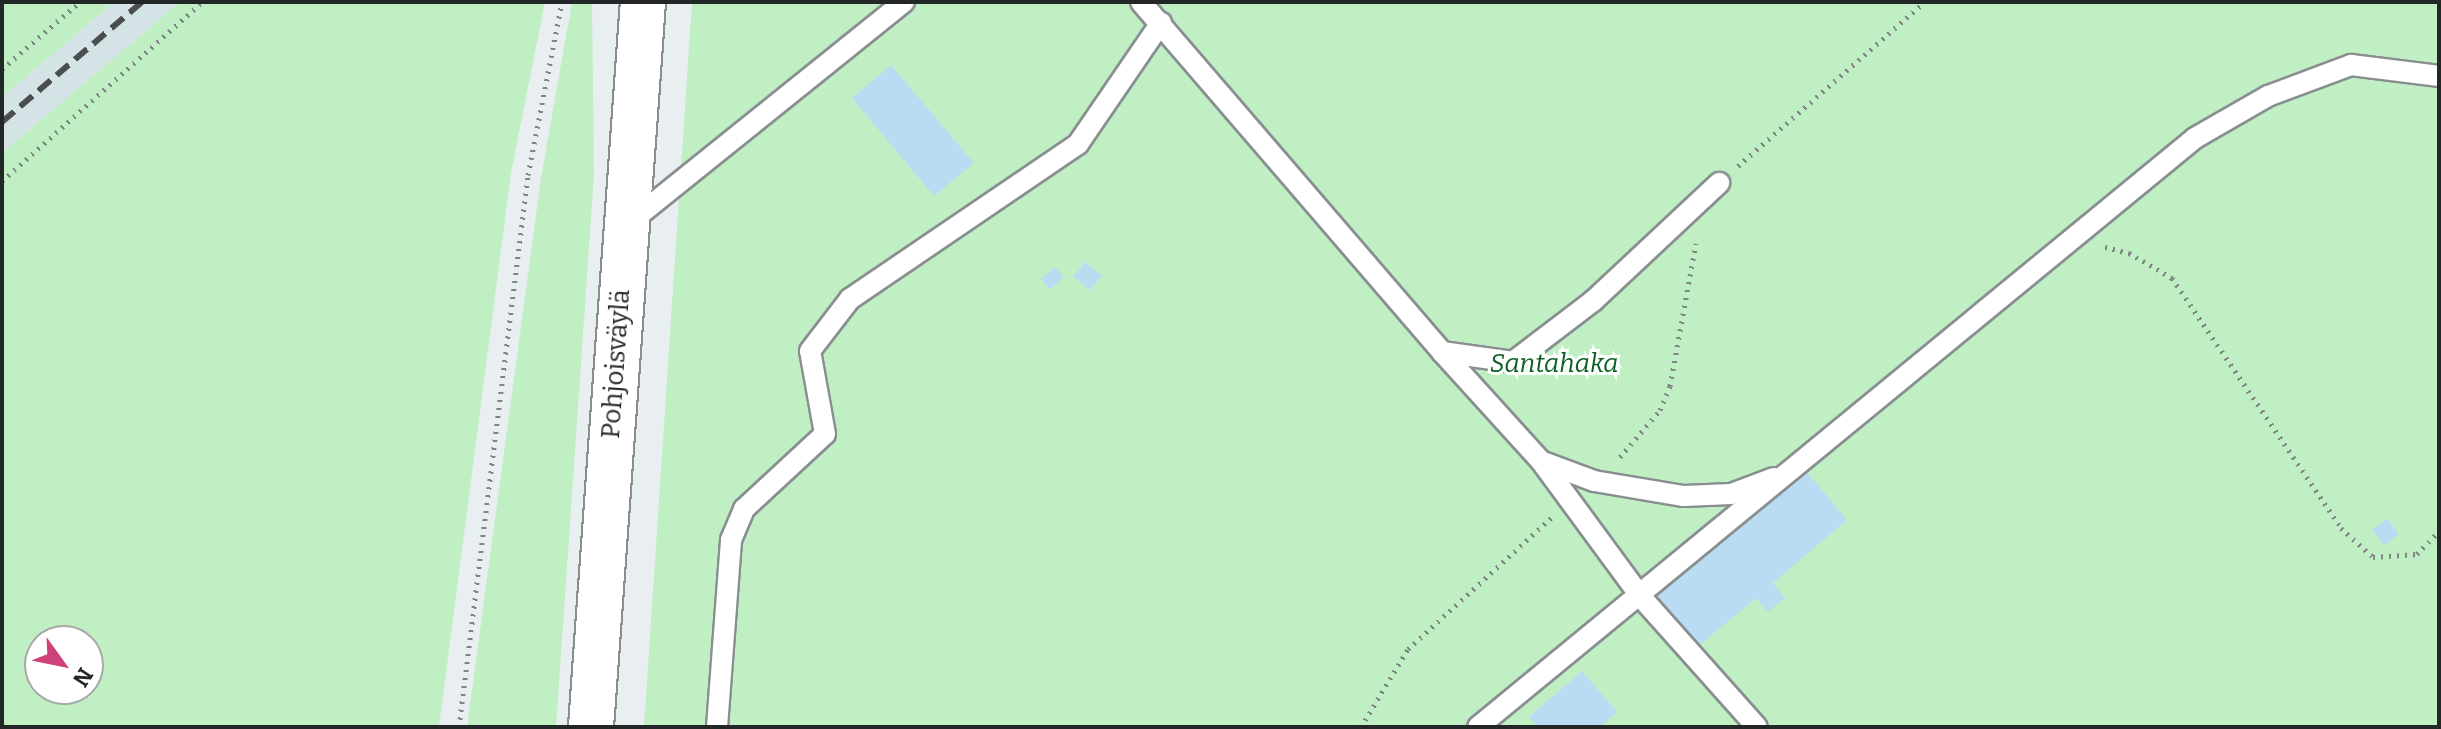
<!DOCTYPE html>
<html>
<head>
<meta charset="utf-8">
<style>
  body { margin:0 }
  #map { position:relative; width:2441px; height:729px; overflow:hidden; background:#e9eff0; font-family:Bitter,serif }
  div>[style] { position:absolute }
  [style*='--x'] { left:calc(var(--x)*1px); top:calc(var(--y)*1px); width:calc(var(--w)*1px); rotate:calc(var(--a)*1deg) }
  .built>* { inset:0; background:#d4e3e5 }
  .green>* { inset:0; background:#c0efc4 }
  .building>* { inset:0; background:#badcf3 }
  .path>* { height:5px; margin-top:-2.5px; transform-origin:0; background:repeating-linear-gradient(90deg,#7f8484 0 2px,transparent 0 8px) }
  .roads { filter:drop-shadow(2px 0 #898f90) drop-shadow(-2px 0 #898f90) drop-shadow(0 2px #898f90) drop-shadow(0 -2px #898f90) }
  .lane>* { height:20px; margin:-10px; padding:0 10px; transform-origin:10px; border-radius:10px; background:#fff }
  .secondary>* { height:44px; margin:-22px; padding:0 22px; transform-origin:22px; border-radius:22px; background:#fff }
  .rail>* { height:6px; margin-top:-3px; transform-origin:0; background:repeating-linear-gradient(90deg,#4a4e4e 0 16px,transparent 0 24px) }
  span { translate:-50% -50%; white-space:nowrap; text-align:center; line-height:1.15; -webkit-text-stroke:6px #fff; paint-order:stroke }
  .street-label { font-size:26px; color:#242727 }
  .park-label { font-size:26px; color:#0c5f23; font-style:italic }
  .frame { position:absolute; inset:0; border:4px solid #242727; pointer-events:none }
  .north { position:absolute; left:24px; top:625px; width:80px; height:80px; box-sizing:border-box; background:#fff; border:2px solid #a7a9a9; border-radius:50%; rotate:123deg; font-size:22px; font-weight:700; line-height:32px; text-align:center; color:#242727 }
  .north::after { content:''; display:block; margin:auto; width:28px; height:36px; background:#cd4279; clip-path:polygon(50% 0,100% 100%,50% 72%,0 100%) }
</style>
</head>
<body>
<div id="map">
  <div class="built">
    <i style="clip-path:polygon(114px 2px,180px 2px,2px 153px,2px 97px)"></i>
  </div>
  <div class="green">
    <i style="clip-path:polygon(2px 2px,114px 2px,2px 97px)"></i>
    <i style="clip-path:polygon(evenodd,180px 2px,545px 2px,511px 173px,439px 727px,2px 727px,2px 153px,180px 2px,40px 641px,88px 641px,88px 689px,40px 689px,40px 641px)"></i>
    <i style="clip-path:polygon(572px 2px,592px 2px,594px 174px,556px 727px,467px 727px,541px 178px)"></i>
    <i style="clip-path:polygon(692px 2px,2439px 2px,2439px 727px,644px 727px)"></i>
  </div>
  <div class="building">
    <i style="clip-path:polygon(891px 65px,974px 163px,934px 196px,852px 98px)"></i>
    <i style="clip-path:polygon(1085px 262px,1102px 276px,1090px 290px,1073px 277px)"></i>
    <i style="clip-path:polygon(1055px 267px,1064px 277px,1050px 290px,1041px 279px)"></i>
    <i style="clip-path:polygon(1805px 470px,1847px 520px,1773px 583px,1785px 598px,1768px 612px,1756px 598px,1696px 648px,1654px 598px)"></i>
    <i style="clip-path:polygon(2387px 518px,2399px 534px,2384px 545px,2372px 530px)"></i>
    <i style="clip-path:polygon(1582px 671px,1617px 712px,1600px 727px,1538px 727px,1529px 717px)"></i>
  </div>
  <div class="path">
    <i style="--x:2;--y:69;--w:103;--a:-40.7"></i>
    <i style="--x:1738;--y:166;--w:249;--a:-41.3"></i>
    <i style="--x:2;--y:181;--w:268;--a:-41.8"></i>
    <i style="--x:2105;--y:247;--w:25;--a:14"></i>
    <i style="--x:2129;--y:253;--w:50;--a:30.2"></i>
    <i style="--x:2172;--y:278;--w:302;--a:55.9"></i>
    <i style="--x:2341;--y:528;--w:43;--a:42.2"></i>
    <i style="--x:2373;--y:557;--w:44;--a:-3.9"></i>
    <i style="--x:2417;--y:554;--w:32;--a:-46"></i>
    <i style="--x:1620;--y:457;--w:62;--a:-49.6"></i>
    <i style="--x:1660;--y:410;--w:26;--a:-67"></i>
    <i style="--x:1670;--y:386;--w:145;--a:-79.7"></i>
    <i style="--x:459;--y:727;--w:556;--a:-82.87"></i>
    <i style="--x:528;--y:175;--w:176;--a:-78.9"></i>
    <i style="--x:1361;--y:727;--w:91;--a:-58.9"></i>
    <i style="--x:1408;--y:649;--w:195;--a:-42.5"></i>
  </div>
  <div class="roads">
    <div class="lane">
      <i style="--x:1141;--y:2;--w:462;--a:49.3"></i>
      <i style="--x:1442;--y:352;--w:72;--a:8"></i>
      <i style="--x:1513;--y:362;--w:101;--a:-37.3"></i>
      <i style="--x:1593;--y:301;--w:173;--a:-43.1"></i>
      <i style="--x:629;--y:223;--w:353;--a:-38.8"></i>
      <i style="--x:1442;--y:352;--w:147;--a:47.8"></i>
      <i style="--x:1541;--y:461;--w:169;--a:53.7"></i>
      <i style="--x:1641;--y:597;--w:174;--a:48.3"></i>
      <i style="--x:1546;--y:463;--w:51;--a:20.6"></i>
      <i style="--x:1594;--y:481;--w:91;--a:9.5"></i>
      <i style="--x:1684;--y:496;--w:47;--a:-2.4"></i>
      <i style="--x:1731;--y:494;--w:46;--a:-20.4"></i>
      <i style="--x:717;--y:727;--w:188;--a:-85.7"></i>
      <i style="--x:731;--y:540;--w:34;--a:-67"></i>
      <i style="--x:744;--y:509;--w:110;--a:-42.8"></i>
      <i style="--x:825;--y:434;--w:84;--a:-100.2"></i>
      <i style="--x:810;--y:351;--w:66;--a:-52.4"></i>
      <i style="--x:850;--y:299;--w:276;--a:-34.2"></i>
      <i style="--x:1078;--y:144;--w:147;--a:-55.6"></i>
      <i style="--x:1478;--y:727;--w:928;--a:-39.4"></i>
      <i style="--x:2195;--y:138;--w:84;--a:-29.9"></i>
      <i style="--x:2268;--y:96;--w:89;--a:-20.5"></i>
      <i style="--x:2351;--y:65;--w:89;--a:7.1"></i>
    </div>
    <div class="secondary">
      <i style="--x:591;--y:727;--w:727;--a:-85.9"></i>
    </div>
  </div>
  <div class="rail">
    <i style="--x:2;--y:122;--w:184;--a:-40.6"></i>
  </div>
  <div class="street-label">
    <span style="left:616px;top:364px;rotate:-86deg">Pohjoisväylä</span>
  </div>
  <div class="park-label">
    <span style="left:1554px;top:364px">Santahaka</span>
  </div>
  <div class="frame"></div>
  <div class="north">N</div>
</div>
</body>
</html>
